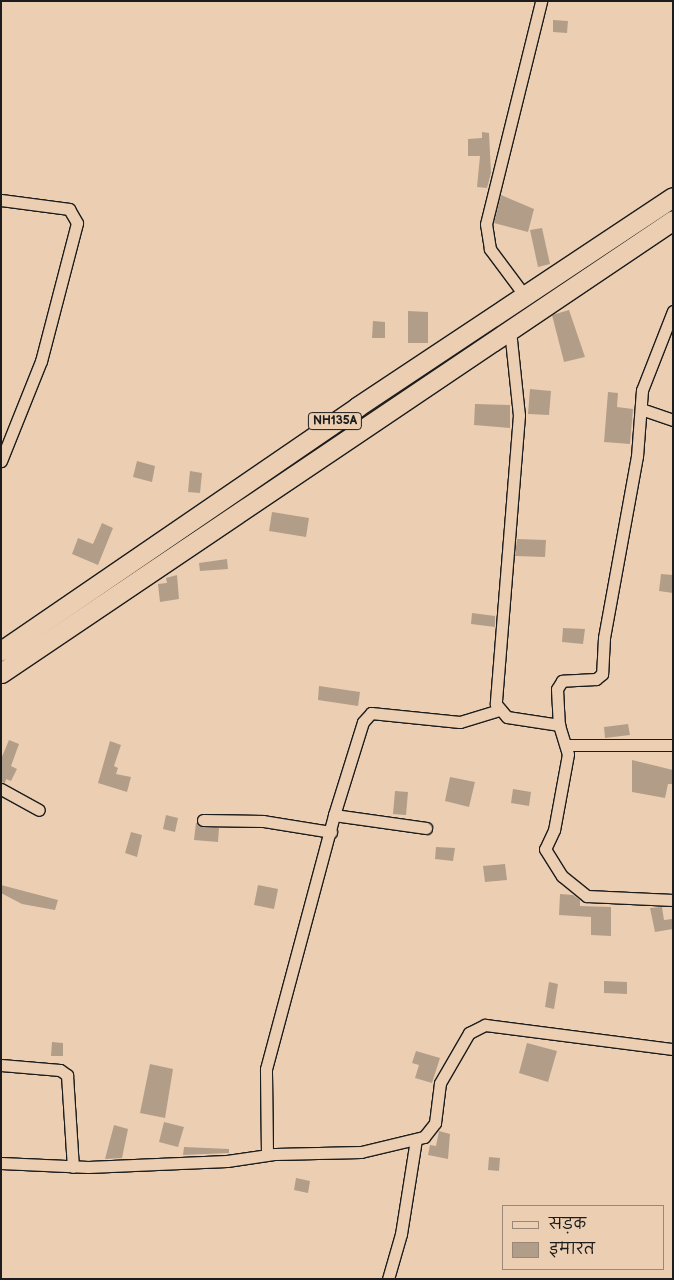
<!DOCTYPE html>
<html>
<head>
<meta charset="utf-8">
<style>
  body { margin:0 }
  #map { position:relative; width:674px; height:1280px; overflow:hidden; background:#eccfb3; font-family:"Balsamiq Sans","Playpen Sans Deva",sans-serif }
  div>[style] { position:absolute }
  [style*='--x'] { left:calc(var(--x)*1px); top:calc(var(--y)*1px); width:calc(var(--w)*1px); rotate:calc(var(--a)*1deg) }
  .building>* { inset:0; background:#b29d89 }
  .roads { filter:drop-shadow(1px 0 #1c1c1c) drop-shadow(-1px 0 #1c1c1c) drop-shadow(0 1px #1c1c1c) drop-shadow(0 -1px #1c1c1c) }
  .minor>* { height:11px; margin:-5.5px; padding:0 5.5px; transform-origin:5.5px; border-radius:5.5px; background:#eccfb3 }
  .trunk>* { height:19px; margin:-9.5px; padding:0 9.5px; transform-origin:9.5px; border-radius:9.5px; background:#eccfb3 }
  span { translate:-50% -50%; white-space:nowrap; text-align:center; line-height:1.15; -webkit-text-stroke:4px #eccfb3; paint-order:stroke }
  .shield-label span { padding:1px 4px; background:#eccfb3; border:1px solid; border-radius:4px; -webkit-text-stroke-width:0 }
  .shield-label { font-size:12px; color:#1c1c1c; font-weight:700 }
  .frame { position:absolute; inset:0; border:2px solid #1c1c1c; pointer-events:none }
  .legend { position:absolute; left:502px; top:1205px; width:162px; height:65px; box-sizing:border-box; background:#eccfb3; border:1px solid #998777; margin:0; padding:6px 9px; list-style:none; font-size:15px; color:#1c1c1c }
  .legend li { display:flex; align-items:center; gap:10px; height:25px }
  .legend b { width:25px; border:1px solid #998777 }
</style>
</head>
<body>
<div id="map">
  <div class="building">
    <i style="clip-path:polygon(553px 20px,568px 21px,567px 33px,553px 32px)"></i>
    <i style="clip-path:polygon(482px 132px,489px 133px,491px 173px,487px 188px,477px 187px,480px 156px,468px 156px,468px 139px,482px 138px)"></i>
    <i style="clip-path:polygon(501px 195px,534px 209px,528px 232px,494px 223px)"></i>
    <i style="clip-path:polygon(542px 228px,550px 264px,538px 267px,530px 230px)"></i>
    <i style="clip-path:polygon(569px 310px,585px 357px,564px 362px,552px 315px)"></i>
    <i style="clip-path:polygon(408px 311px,428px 312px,428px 343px,408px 343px)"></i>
    <i style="clip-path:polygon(373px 321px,385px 322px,385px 338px,372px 338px)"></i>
    <i style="clip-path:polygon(530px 389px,551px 391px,549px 415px,528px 414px)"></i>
    <i style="clip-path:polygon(608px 392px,618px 393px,617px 407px,633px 409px,630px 444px,604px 442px)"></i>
    <i style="clip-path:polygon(475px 404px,510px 405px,510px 428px,474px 425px)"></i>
    <i style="clip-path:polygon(137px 461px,155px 466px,152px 482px,133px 477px)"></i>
    <i style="clip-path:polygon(190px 471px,202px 473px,200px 493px,188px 492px)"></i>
    <i style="clip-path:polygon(272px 512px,309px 518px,306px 537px,269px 531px)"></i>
    <i style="clip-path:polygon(102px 523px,113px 528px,98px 565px,72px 554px,78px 538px,93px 544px)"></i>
    <i style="clip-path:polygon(517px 539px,546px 540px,545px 557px,515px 556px)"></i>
    <i style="clip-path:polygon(227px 559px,228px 569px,200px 571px,199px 563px)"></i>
    <i style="clip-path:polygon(661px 574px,673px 575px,673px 593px,659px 591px)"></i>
    <i style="clip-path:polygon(177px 575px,179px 599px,160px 602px,158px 584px,167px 583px,166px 578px)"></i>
    <i style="clip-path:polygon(472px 613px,495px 616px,495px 627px,471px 624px)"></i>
    <i style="clip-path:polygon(563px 628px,585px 629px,583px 644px,562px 642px)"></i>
    <i style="clip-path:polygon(319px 686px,360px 692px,358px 706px,318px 700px)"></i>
    <i style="clip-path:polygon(628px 724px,630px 735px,605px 738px,604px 727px)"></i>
    <i style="clip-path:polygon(9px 740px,19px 744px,11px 766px,17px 769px,11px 781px,6px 779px,5px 783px,1px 782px,1px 759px)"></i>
    <i style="clip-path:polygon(110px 741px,121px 745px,114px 766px,118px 768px,116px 774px,131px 777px,127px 792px,98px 783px)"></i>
    <i style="clip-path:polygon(632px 760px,673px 770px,673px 784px,668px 784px,665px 798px,632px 792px)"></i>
    <i style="clip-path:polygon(450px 777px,475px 782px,469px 807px,445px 801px)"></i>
    <i style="clip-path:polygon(513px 789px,531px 792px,529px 806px,511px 803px)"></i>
    <i style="clip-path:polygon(395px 791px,408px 792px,406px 815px,393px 814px)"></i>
    <i style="clip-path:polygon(166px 815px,178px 818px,175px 832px,163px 829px)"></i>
    <i style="clip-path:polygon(196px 823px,219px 828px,218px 842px,194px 840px)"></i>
    <i style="clip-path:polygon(131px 832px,142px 835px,137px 857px,125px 853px)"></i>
    <i style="clip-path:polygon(436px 847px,455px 848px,453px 861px,435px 859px)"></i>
    <i style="clip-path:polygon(505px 864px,507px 880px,485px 882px,483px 866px)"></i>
    <i style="clip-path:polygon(1px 885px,58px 900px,55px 910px,22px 904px,1px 893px)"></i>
    <i style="clip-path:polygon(258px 885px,278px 889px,274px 909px,254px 905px)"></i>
    <i style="clip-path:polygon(560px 894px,573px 895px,580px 900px,580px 906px,611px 907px,611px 936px,591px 935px,591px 917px,559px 915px)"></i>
    <i style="clip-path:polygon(662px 907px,664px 920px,672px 919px,673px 929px,655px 932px,650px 908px)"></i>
    <i style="clip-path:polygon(604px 981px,627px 982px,627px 994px,604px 993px)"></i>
    <i style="clip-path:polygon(549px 982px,558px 984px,554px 1009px,545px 1007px)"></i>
    <i style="clip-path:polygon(52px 1042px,63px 1043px,63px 1056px,51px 1056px)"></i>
    <i style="clip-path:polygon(527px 1043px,557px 1051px,548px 1082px,519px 1073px)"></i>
    <i style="clip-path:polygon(416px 1051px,440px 1058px,432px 1083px,415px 1078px,419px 1065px,412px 1063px)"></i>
    <i style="clip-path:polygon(150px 1064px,173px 1069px,165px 1118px,140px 1113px)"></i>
    <i style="clip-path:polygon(164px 1122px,184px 1127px,178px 1147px,159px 1142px)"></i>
    <i style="clip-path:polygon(114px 1125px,128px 1129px,122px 1158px,105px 1159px)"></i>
    <i style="clip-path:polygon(439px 1131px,450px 1134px,448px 1159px,428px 1155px,430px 1145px,436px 1146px)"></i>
    <i style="clip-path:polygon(184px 1147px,229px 1149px,229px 1153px,183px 1155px)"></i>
    <i style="clip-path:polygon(489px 1157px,500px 1158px,499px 1171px,488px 1170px)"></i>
    <i style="clip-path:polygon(296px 1178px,310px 1181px,308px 1193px,294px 1190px)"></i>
  </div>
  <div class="roads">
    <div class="minor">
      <i style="--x:1;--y:200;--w:69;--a:7.5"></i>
      <i style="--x:69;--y:209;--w:16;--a:60"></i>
      <i style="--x:77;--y:223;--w:143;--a:104.6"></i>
      <i style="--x:41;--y:361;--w:108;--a:111.8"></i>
      <i style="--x:525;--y:296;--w:59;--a:-126.7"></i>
      <i style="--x:490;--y:249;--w:25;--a:-99"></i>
      <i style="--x:486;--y:224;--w:230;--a:-76.1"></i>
      <i style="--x:673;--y:311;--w:85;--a:111.4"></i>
      <i style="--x:642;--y:390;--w:66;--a:94.3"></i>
      <i style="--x:637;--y:456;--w:185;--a:100.3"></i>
      <i style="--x:604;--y:638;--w:36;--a:93"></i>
      <i style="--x:602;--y:674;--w:8;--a:140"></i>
      <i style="--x:596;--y:679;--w:34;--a:177"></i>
      <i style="--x:562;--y:681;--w:9;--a:122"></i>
      <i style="--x:557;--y:689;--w:36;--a:87"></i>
      <i style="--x:559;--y:725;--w:30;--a:73"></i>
      <i style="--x:568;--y:754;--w:77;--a:100.4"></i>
      <i style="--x:554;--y:830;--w:21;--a:115"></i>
      <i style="--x:545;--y:849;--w:32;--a:58"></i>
      <i style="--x:562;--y:876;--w:32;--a:39"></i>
      <i style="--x:587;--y:896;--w:86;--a:2.7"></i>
      <i style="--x:510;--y:330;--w:85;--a:84"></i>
      <i style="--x:519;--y:415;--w:290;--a:94.6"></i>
      <i style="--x:496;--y:704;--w:17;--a:50"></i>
      <i style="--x:507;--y:717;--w:53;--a:8.7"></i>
      <i style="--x:641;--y:409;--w:34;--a:19"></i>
      <i style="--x:566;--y:745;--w:107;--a:0"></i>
      <i style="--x:1;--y:789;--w:43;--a:28.9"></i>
      <i style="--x:334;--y:815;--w:97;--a:-72.7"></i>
      <i style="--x:363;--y:722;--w:12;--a:-48"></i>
      <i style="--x:371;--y:713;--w:89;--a:5.8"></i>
      <i style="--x:460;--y:722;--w:41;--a:-17.1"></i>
      <i style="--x:203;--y:820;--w:60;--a:1"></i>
      <i style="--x:263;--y:821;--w:69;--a:9.2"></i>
      <i style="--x:1;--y:1065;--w:59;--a:4.8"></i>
      <i style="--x:60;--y:1070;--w:9;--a:36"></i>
      <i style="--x:67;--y:1075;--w:92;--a:86.3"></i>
      <i style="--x:267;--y:1154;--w:85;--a:-90.7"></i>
      <i style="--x:266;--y:1069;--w:263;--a:-75"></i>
      <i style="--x:334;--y:815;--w:93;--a:8"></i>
      <i style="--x:1;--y:1163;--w:87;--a:2.6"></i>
      <i style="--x:88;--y:1167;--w:139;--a:-2.5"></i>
      <i style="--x:227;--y:1161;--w:49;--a:-8.3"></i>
      <i style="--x:275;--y:1154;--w:86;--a:-1.3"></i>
      <i style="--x:361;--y:1152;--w:65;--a:-13.4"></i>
      <i style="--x:424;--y:1137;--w:18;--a:-52"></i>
      <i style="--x:435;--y:1123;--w:40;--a:-82.9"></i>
      <i style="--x:440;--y:1083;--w:58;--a:-59.9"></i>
      <i style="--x:469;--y:1033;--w:18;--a:-27"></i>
      <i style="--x:485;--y:1025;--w:190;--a:7.3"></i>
      <i style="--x:388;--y:1279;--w:47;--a:-73.9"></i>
      <i style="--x:401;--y:1234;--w:96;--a:-81"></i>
    </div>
    <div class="trunk">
      <i style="--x:1;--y:651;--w:432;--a:-34.4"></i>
      <i style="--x:357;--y:407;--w:379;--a:-33.6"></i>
      <i style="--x:1;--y:673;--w:810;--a:-33.98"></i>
    </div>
  </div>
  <div class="shield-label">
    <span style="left:335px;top:421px">NH135A</span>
  </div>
  <div class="frame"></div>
  <ul class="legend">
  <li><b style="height:6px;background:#eccfb3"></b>सड़क</li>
  <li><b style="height:14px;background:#b29d89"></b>इमारत</li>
  </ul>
</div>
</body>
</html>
